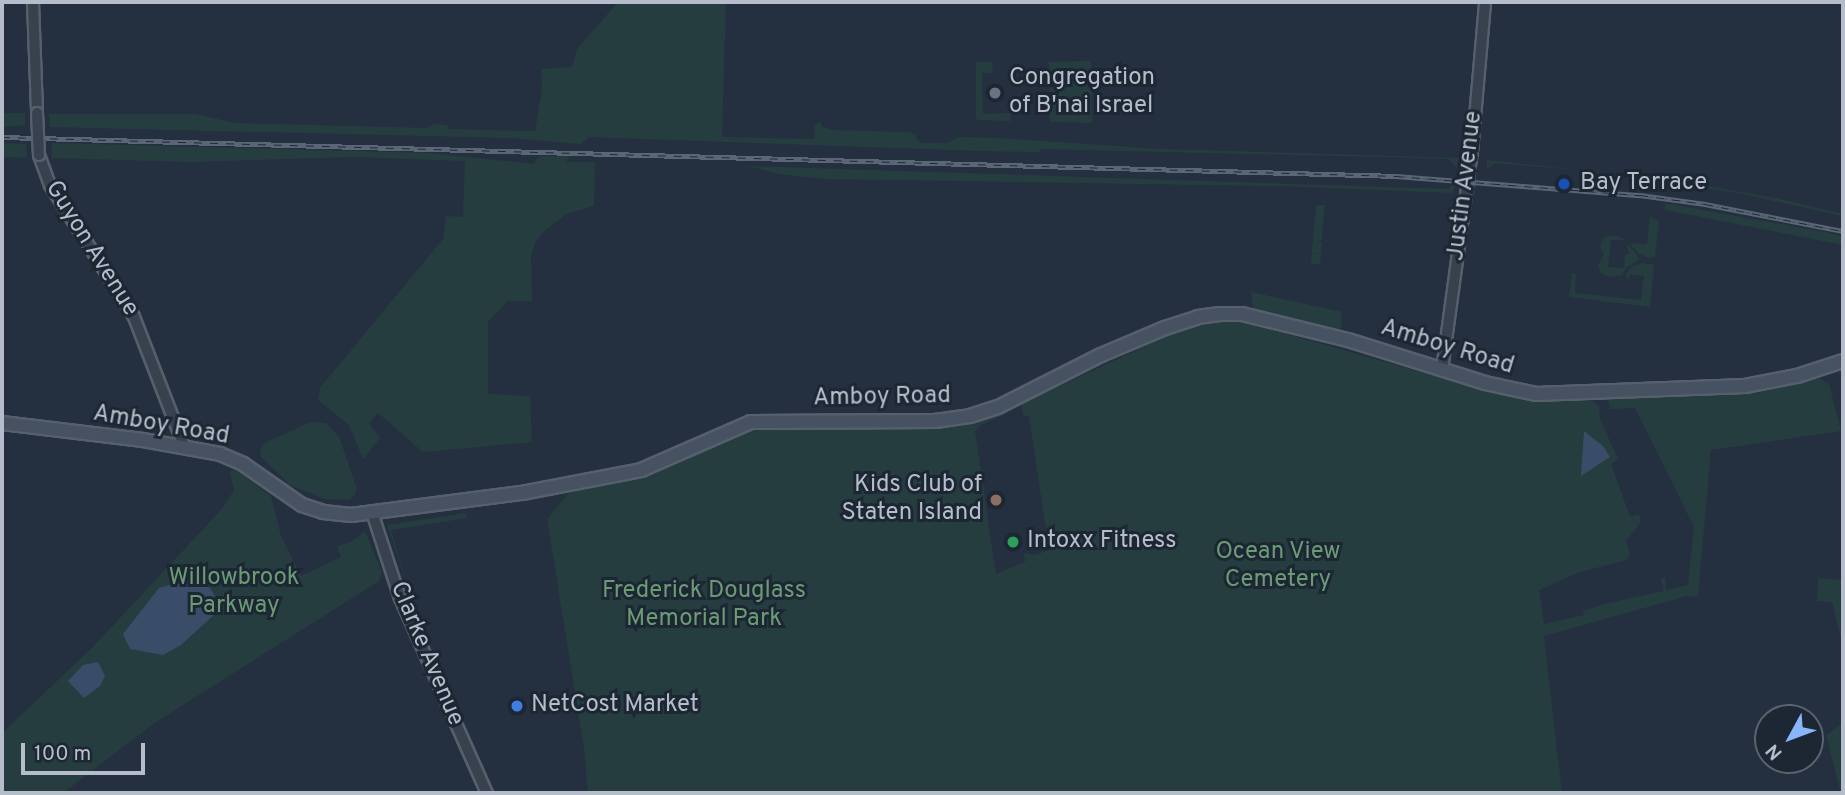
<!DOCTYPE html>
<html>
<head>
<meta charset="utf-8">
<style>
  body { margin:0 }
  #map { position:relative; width:1845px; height:795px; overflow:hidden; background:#24303f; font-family:Overpass,sans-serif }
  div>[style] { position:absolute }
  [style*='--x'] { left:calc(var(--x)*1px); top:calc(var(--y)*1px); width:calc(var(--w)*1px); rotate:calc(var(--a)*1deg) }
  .green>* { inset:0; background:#263d40 }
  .water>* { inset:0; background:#394d68 }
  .roads { filter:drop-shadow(2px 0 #56606c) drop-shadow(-2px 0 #56606c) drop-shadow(0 2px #56606c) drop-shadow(0 -2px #56606c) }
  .tertiary>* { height:10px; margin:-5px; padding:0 5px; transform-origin:5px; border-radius:5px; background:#38424f }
  .secondary>* { height:12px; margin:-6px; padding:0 6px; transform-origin:6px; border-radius:6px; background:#465162 }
  .rail>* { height:5px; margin-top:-2.5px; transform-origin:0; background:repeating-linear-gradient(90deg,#1d2734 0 8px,#5a6676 0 16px); box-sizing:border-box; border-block:2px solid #5a6676 }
  .bridges { filter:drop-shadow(2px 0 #56606c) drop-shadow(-2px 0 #56606c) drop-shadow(0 2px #56606c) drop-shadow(0 -2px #56606c) }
  .tertiary-bridge>* { height:10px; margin:-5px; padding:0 5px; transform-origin:5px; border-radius:5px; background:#38424f }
  .dots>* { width:19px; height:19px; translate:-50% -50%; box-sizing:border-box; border:4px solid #1d2734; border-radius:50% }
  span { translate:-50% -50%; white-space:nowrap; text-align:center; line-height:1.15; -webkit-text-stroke:6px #1d2734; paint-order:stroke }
  .poi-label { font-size:24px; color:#b4bdc9 }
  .left { translate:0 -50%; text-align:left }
  .right { translate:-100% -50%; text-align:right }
  .street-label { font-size:24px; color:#b4bdc9 }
  .park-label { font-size:24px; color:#6b9b75 }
  .frame { position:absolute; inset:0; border:4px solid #b4bdc9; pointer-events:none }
  .north { position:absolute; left:1754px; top:704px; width:70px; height:70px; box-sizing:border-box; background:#1d2734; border:2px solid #596370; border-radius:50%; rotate:229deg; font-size:19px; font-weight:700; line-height:28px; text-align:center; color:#b4bdc9 }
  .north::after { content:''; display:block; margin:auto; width:24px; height:32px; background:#89b6f9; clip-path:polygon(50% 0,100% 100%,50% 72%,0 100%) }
  .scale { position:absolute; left:21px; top:743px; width:124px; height:32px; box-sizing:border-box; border:4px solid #b4bdc9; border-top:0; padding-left:9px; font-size:21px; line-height:24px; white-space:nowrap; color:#b4bdc9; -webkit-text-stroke:5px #1d2734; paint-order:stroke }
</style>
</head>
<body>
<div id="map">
  <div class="green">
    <i style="clip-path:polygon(618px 2px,726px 2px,722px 137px,814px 139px,815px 125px,820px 122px,823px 127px,832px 130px,908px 132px,915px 134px,917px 140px,923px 143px,947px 143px,959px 137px,999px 138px,1160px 149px,1459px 158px,1457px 168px,1449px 159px,1426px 158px,1040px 149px,1039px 152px,981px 151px,589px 137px,581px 144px,511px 138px,50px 127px,49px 114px,195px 114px,235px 123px,427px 128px,433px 124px,447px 125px,448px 129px,535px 131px,542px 90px,541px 69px,572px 67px,577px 49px)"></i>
    <i style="clip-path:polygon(1091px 61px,1092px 123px,1050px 122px,1049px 63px,1041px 62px)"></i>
    <i style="clip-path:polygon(976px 62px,992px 62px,993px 73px,982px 73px,983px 114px,1010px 113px,1011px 121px,976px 120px)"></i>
    <i style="clip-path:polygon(2px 113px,25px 113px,25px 125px,2px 127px)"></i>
    <i style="clip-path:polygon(2px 143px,26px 144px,27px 158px,2px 157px)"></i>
    <i style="clip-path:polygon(51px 143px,429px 153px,533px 164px,539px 156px,570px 156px,566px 162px,595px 162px,594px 206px,566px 214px,543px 232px,535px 243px,531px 256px,532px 301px,508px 301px,488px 322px,488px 394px,530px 396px,532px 442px,423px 452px,378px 413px,369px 423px,380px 438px,363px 459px,349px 425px,318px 400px,320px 388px,443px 239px,446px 216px,463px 217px,465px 161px,354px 157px,192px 162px,52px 158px)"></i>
    <i style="clip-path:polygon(1487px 160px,1663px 179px,1663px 184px,1641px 177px,1568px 169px,1495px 163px,1487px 169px)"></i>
    <i style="clip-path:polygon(748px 166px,1448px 189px,1455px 183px,1453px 193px,1278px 186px,825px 179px,780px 174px)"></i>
    <i style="clip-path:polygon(1665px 179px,1776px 198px,1843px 214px,1843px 216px,1743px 194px,1679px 184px,1666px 186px)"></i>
    <i style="clip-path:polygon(1665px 203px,1830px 233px,1843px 237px,1843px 245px,1665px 210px)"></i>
    <i style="clip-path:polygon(1316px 205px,1325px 205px,1323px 226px,1317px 226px,1323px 227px,1322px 240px,1315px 241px,1322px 242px,1321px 253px,1314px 253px,1321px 254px,1320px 265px,1311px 263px)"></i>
    <i style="clip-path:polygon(1650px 216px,1659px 222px,1655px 257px,1649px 258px,1639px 254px,1629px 243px,1647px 244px)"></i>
    <i style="clip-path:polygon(1614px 235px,1627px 240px,1611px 240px,1608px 267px,1624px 268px,1625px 255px,1629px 254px,1627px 243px,1640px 259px,1627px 267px,1622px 275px,1610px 277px,1601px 273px,1598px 266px,1604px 254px,1600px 246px,1603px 238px)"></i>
    <i style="clip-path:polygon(1642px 263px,1654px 265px,1650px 307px,1569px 297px,1572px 273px,1576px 274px,1575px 293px,1641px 300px,1644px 276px,1630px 274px,1629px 281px,1626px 275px,1630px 268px)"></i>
    <i style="clip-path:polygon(1251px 292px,1342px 312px,1341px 328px,1337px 331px,1253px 311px)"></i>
    <i style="clip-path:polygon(1223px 321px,1244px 322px,1498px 394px,1534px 401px,1592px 400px,1599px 407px,1600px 419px,1618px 459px,1611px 464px,1629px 514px,1631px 517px,1639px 514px,1641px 522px,1626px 541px,1630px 555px,1627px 560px,1580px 572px,1539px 590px,1544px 624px,1584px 615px,1583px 611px,1605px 604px,1664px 591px,1661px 579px,1665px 577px,1666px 590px,1688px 585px,1694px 527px,1635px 408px,1610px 409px,1608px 401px,1612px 397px,1757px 393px,1820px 378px,1829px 384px,1841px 431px,1711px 450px,1698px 597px,1687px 596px,1544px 636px,1562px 793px,588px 793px,584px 748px,547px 519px,569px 493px,639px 476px,752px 430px,959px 426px,1005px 411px,1007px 413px,981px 425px,975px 431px,996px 574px,1025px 562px,1024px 553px,1035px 555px,1049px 550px,1029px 416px,1023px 415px,1021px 404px,1176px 332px)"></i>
    <i style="clip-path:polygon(311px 422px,326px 423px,339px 437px,356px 486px,356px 493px,349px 500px,324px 499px,290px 485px,261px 457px,260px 450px,266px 442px)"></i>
    <i style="clip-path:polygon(234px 469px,271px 496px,281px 536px,301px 576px,341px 557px,337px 546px,351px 542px,365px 531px,382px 573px,379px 581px,153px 724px,63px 793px,2px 793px,2px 733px,91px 649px,222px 509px,234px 490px,230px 472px)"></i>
    <i style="clip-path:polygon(466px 513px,467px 518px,391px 530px,407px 584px,387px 525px)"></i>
    <i style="clip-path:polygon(1818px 578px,1843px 580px,1843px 646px,1832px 602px,1817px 601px)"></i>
    <i style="clip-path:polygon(1843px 723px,1843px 793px,1841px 793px,1826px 735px)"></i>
  </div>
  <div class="water">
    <i style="clip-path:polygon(1584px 431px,1603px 446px,1610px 457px,1581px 476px)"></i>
    <i style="clip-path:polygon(190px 579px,210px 588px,220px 605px,215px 614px,181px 645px,163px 655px,130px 649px,123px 634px,159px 588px)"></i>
    <i style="clip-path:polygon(98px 662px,105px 676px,100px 686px,84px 698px,68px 681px,83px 665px)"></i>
  </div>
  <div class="roads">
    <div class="tertiary">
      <i style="--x:33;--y:2;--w:111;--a:87.9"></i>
      <i style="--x:39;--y:155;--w:32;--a:70"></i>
      <i style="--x:50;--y:185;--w:156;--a:57.5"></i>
      <i style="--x:134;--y:317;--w:138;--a:68.8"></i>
      <i style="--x:1442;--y:370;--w:220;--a:-82.2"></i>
      <i style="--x:1472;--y:152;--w:151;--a:-85"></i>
      <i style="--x:372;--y:512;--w:90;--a:72"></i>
      <i style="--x:400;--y:598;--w:214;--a:66"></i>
    </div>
    <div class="secondary">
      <i style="--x:2;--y:423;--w:142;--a:6.9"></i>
      <i style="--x:143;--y:440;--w:78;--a:10.3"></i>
      <i style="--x:220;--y:454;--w:25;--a:23"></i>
      <i style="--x:243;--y:464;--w:72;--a:34.8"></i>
      <i style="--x:302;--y:505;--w:22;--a:18"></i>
      <i style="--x:323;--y:512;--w:28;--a:6"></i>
      <i style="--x:351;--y:515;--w:177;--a:-7.4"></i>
      <i style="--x:527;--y:492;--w:116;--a:-10.9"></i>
      <i style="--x:641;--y:470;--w:120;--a:-23.6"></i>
      <i style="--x:751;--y:422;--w:184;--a:-0.3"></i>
      <i style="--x:935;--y:421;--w:35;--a:-8"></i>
      <i style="--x:970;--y:416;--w:29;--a:-18"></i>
      <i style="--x:998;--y:407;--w:115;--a:-26.8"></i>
      <i style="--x:1101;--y:355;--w:69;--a:-22.9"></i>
      <i style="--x:1165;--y:328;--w:35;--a:-18"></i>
      <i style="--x:1198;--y:317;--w:22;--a:-8"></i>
      <i style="--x:1220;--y:314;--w:22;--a:0"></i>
      <i style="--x:1242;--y:314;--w:109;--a:13.8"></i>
      <i style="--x:1348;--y:340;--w:144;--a:17.4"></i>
      <i style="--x:1485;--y:383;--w:52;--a:12.2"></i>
      <i style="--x:1536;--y:394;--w:209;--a:-2.2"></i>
      <i style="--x:1745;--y:386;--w:53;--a:-10.9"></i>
      <i style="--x:1797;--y:376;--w:48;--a:-18.1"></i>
    </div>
  </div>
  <div class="rail">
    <i style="--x:2;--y:137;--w:1395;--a:1.6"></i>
    <i style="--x:1396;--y:176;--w:245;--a:4.5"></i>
    <i style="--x:1640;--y:195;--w:66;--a:7.9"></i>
    <i style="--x:1705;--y:204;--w:141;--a:11.1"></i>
  </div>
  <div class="bridges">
    <div class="tertiary-bridge">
      <i style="--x:37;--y:113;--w:42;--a:87.3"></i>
    </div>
  </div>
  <div class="dots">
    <i style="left:995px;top:93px;background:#6b7280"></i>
    <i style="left:1564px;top:184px;background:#1a4fb4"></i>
    <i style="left:996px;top:500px;background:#8d6e63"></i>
    <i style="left:1013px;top:542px;background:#2e9e5b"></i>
    <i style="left:517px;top:706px;background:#3f7fe0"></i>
  </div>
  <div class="poi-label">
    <span class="left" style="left:1009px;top:93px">Congregation<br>of B'nai Israel</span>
    <span class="left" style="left:1580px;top:184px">Bay Terrace</span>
    <span class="right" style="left:982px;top:500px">Kids Club of<br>Staten Island</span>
    <span class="left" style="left:1027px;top:542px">Intoxx Fitness</span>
    <span class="left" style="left:531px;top:706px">NetCost Market</span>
  </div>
  <div class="street-label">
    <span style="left:1466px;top:186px;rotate:-83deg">Justin Avenue</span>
    <span style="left:91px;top:249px;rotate:58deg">Guyon Avenue</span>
    <span style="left:1447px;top:348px;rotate:17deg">Amboy Road</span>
    <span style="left:882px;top:398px;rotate:-1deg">Amboy Road</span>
    <span style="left:161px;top:426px;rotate:10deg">Amboy Road</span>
    <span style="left:426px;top:654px;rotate:67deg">Clarke Avenue</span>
  </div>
  <div class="park-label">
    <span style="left:1278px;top:567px">Ocean View<br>Cemetery</span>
    <span style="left:234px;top:593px">Willowbrook<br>Parkway</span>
    <span style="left:704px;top:606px">Frederick Douglass<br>Memorial Park</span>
  </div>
  <div class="frame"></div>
  <div class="north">N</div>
  <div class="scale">100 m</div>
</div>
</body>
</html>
